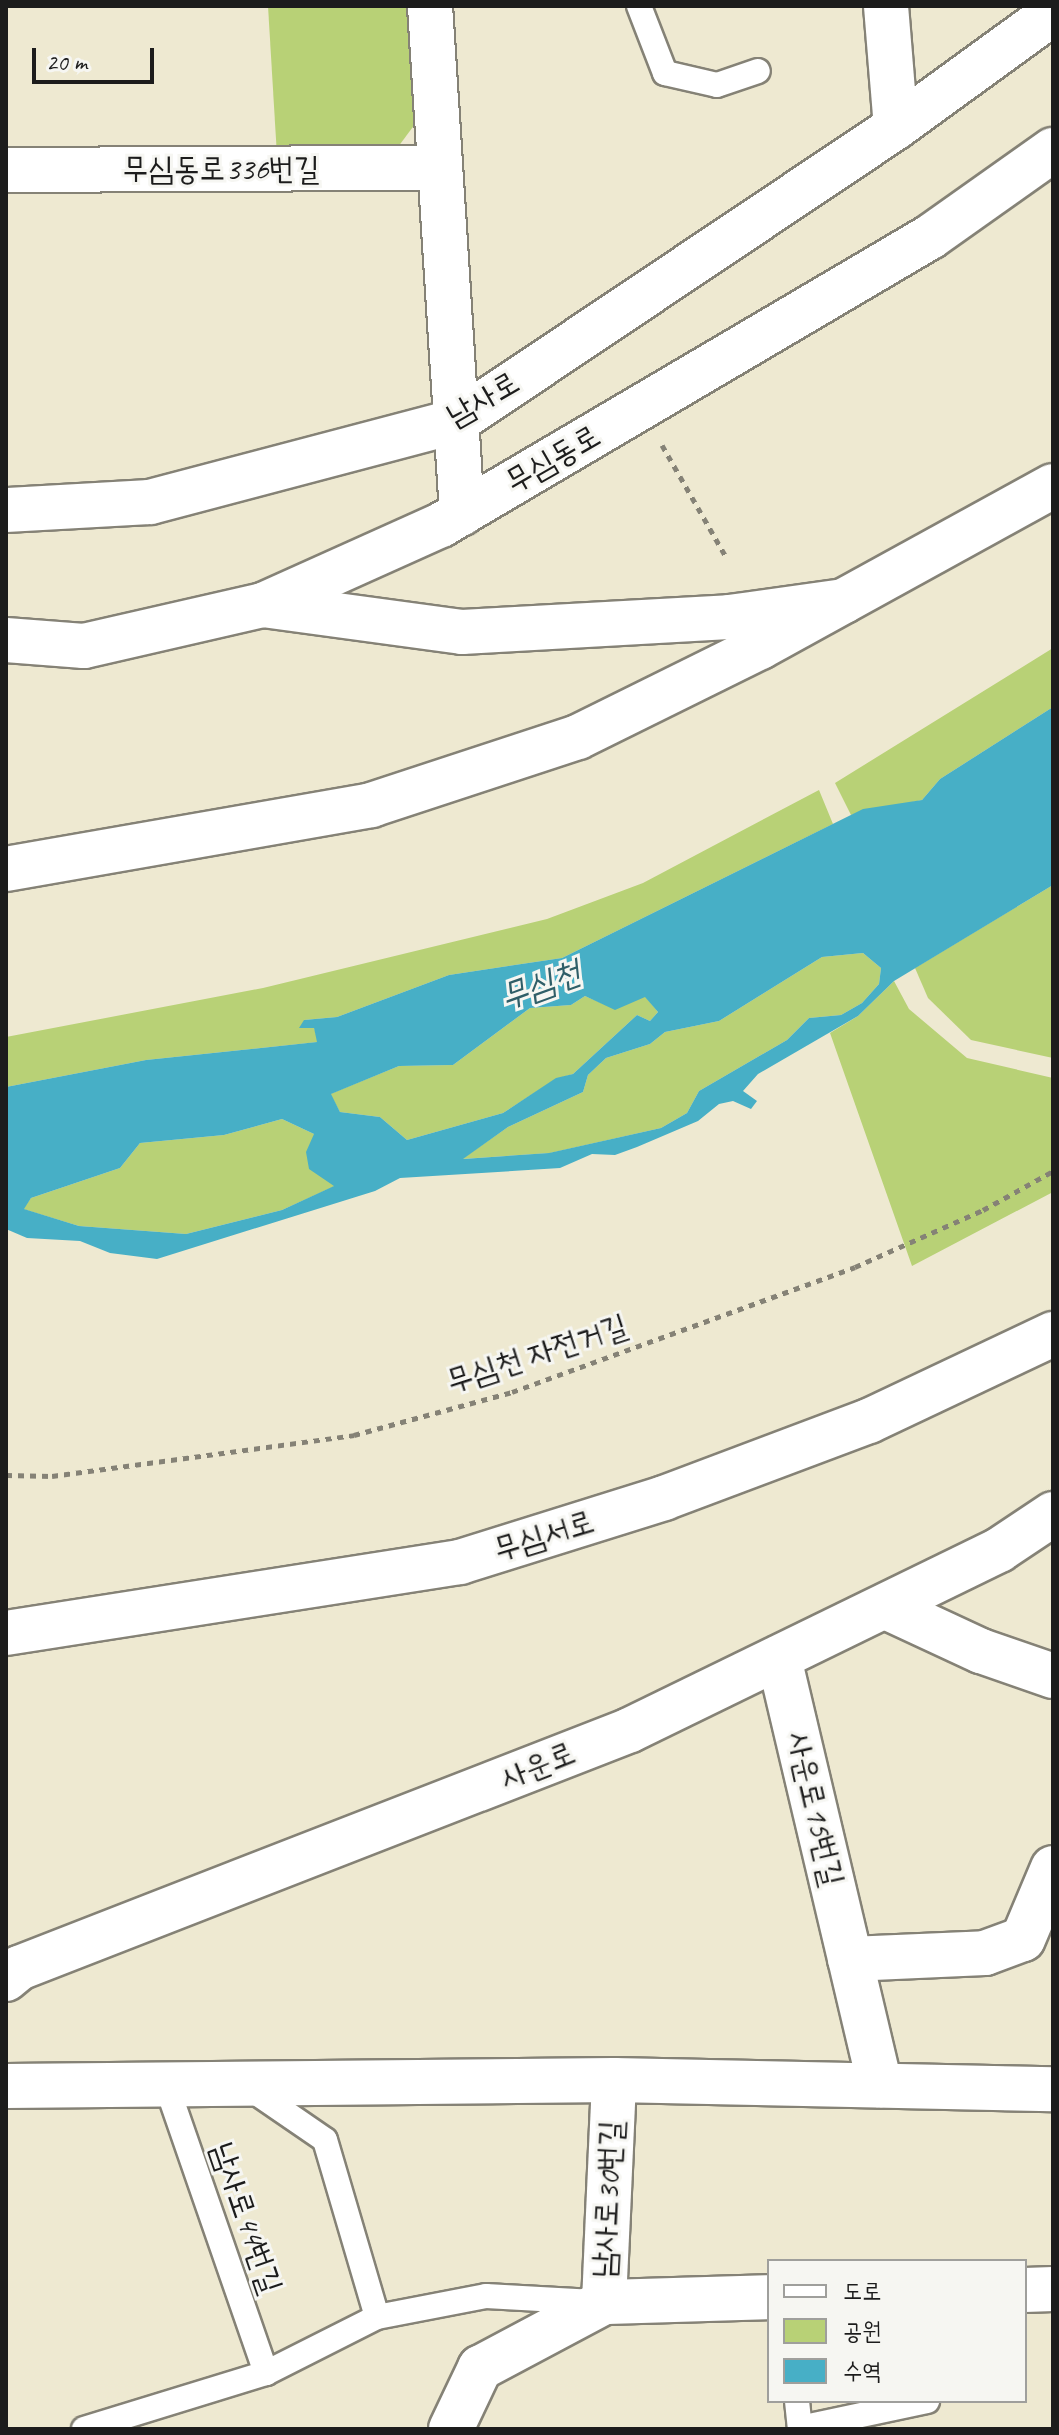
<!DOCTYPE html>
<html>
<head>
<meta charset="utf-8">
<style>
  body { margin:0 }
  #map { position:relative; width:1059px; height:2435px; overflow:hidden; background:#eee9d1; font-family:Caveat,"Poor Story",sans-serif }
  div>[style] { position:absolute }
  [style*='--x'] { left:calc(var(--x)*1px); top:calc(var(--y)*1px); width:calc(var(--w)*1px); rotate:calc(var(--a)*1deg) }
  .green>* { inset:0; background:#b8d176 }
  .water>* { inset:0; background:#47afc6 }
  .path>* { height:5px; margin-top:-2.5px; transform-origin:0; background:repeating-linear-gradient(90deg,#858276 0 6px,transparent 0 12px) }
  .roads { filter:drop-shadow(2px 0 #858276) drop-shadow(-2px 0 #858276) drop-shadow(0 2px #858276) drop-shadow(0 -2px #858276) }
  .service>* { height:24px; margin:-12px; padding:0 12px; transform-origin:12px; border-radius:12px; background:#fff }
  .minor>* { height:44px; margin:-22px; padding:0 22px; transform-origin:22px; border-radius:22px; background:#fff }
  .tertiary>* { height:44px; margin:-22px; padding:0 22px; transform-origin:22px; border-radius:22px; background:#fff }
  span { translate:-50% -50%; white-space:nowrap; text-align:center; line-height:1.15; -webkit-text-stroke:6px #f6f6f2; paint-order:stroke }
  .street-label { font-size:32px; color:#1c1c1c }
  .water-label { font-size:34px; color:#2f5e68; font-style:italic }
  .frame { position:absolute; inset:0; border:8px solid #1c1c1c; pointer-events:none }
  .legend { position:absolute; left:767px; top:2259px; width:260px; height:144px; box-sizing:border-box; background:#f6f6f2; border:2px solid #9f9f9c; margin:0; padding:10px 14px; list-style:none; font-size:24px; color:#1c1c1c }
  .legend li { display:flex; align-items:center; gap:16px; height:40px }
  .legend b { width:40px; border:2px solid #9f9f9c }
  .scale { position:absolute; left:32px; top:48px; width:122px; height:36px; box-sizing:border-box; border:4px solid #1c1c1c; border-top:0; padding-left:10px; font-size:24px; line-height:28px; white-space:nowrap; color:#1c1c1c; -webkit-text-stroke:6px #f6f6f2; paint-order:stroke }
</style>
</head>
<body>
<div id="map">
  <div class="green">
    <i style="clip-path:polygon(268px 6px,418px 6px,424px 112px,395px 151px,277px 156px)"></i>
    <i style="clip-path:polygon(1053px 648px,1053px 707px,940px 779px,922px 800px,851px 815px,835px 783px)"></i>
    <i style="clip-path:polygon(819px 790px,833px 824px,562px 958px,449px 975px,337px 1017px,304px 1020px,314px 1027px,318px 1042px,146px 1060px,6px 1087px,6px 1037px,263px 988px,547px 919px,643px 883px)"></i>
    <i style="clip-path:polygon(1053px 885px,1053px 1058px,971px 1040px,928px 998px,915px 968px)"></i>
    <i style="clip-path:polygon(863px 953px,881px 968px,879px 984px,862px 1003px,841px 1015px,809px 1018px,787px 1040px,699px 1091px,687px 1113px,661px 1128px,550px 1153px,462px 1159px,508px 1127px,583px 1092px,588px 1075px,606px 1058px,650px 1044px,665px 1032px,719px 1021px,822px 957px)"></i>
    <i style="clip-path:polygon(894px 981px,909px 1009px,967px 1058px,1053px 1078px,1053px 1192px,912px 1266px,830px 1033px,858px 1016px)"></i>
    <i style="clip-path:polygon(585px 996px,615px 1009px,645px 996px,658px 1012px,650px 1021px,637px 1015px,573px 1074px,556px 1079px,503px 1113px,407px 1140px,380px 1117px,340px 1112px,330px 1094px,399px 1066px,453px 1065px,530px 1008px,571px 1005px)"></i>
    <i style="clip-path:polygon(282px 1119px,314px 1134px,335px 1186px,282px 1210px,186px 1234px,79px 1226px,23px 1209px,31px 1198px,120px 1168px,140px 1143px,224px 1135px)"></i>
  </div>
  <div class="water">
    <i style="clip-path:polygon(evenodd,1053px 707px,1053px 885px,894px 981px,858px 1016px,758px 1074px,743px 1091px,757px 1101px,751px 1109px,733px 1101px,719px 1104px,698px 1121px,637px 1147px,615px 1155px,592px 1154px,560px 1168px,400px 1178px,375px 1191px,157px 1259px,110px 1253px,80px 1241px,27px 1238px,6px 1229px,6px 1087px,146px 1060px,317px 1042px,314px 1028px,299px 1028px,304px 1020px,337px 1017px,449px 975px,562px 958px,863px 809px,922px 800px,940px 779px,1053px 707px,863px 953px,881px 968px,879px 984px,862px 1003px,841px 1015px,809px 1018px,787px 1040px,699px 1091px,687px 1113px,661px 1128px,549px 1153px,463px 1159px,508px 1127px,583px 1092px,588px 1075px,606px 1058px,650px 1044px,665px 1032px,719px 1021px,822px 957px,863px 953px,1053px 707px,585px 996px,615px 1010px,645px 997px,658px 1012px,650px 1021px,637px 1015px,573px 1074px,556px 1078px,503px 1113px,407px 1140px,380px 1117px,340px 1112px,331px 1094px,399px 1066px,453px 1065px,530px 1008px,571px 1005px,585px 996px,1053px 707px,282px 1119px,314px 1134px,306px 1152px,309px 1169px,334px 1186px,282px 1210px,186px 1234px,79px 1226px,24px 1209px,31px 1198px,120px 1168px,140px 1143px,224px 1135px,282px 1119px)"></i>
  </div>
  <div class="path">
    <i style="--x:662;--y:445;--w:127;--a:60.2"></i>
    <i style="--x:6;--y:1475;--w:46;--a:1.2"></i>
    <i style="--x:52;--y:1476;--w:305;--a:-7.7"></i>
    <i style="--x:354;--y:1435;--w:164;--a:-15.2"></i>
    <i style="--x:512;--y:1392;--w:365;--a:-20"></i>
    <i style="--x:855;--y:1267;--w:140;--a:-24"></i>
    <i style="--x:983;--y:1210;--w:80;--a:-29.1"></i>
  </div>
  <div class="roads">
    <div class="service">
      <i style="--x:639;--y:6;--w:72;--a:68.8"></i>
      <i style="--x:665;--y:73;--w:53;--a:13"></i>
      <i style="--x:717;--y:85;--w:43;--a:-18.9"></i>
      <i style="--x:166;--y:2084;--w:306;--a:70.9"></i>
      <i style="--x:248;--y:2087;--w:93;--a:34.5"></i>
      <i style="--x:325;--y:2140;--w:184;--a:73.6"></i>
      <i style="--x:797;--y:2401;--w:27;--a:84"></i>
      <i style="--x:800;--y:2428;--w:130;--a:-12"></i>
      <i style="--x:84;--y:2429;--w:190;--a:-17.1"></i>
      <i style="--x:266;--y:2373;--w:124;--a:-26.8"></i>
      <i style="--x:377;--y:2317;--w:111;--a:-10.9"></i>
      <i style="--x:486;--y:2296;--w:108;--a:3.2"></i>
    </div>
    <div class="minor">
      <i style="--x:430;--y:6;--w:508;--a:86.39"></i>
      <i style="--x:886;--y:6;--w:121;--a:85.3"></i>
      <i style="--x:6;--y:170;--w:431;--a:-0.3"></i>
      <i style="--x:6;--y:510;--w:144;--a:-3.2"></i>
      <i style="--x:150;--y:502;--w:318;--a:-14.8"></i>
      <i style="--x:457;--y:421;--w:528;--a:-33.81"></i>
      <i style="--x:896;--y:127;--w:194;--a:-36"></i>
      <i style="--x:6;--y:869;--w:371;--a:-9.9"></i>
      <i style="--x:371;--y:805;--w:218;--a:-18.2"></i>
      <i style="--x:578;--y:737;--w:203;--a:-26.3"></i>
      <i style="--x:760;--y:647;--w:334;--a:-28.8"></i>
      <i style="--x:886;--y:1607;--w:105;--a:24.9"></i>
      <i style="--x:981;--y:1651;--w:76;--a:19.1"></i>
      <i style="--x:779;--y:1658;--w:439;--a:76.7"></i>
      <i style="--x:850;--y:1959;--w:135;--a:-2.5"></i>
      <i style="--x:985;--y:1953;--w:40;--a:-20.2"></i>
      <i style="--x:1023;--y:1939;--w:77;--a:-67.1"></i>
      <i style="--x:6;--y:2086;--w:608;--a:-0.57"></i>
      <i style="--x:614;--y:2080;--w:439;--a:1.2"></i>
      <i style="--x:1025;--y:2290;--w:28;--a:-2"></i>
      <i style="--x:604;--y:2302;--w:165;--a:-1.7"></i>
      <i style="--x:451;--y:2429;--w:68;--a:-64.6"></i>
      <i style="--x:480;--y:2368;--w:140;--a:-28"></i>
      <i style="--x:604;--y:2302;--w:222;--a:-87.4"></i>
    </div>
    <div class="tertiary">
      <i style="--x:263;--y:605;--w:201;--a:7.7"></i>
      <i style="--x:462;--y:632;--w:267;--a:-3.2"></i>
      <i style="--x:729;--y:617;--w:116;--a:-7.9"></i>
      <i style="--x:6;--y:640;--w:78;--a:4.4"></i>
      <i style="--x:84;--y:646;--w:184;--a:-12.9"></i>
      <i style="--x:263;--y:605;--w:195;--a:-24.2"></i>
      <i style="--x:441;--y:525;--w:568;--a:-30.5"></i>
      <i style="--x:930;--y:237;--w:151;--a:-35.3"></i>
      <i style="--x:6;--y:1633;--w:460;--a:-8.9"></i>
      <i style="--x:460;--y:1562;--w:214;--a:-17.4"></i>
      <i style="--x:664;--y:1498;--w:219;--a:-20.6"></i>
      <i style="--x:869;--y:1421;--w:204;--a:-25.3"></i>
      <i style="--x:6;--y:1979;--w:17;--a:-40"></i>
      <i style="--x:19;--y:1968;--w:656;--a:-21.28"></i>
      <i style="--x:630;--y:1730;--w:411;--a:-26"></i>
      <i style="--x:999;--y:1550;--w:65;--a:-33.7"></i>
    </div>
  </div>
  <div class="street-label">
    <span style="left:221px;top:169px">무심동로336번길</span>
    <span style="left:483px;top:399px;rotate:-30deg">남사로</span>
    <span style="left:553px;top:459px;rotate:-30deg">무심동로</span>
    <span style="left:537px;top:1354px;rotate:-18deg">무심천 자전거길</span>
    <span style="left:544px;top:1536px;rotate:-17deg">무심서로</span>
    <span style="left:538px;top:1766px;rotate:-22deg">사운로</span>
    <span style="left:815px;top:1809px;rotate:77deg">사운로15번길</span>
    <span style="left:608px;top:2199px;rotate:-87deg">남사로30번길</span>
    <span style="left:246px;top:2218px;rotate:71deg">남사로44번길</span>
  </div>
  <div class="water-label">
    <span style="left:540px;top:984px;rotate:-20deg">무심천</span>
  </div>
  <div class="frame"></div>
  <ul class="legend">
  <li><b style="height:10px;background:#fff"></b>도로</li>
  <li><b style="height:22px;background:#b8d176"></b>공원</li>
  <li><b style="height:22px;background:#47afc6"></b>수역</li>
  </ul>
  <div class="scale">20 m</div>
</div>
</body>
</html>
